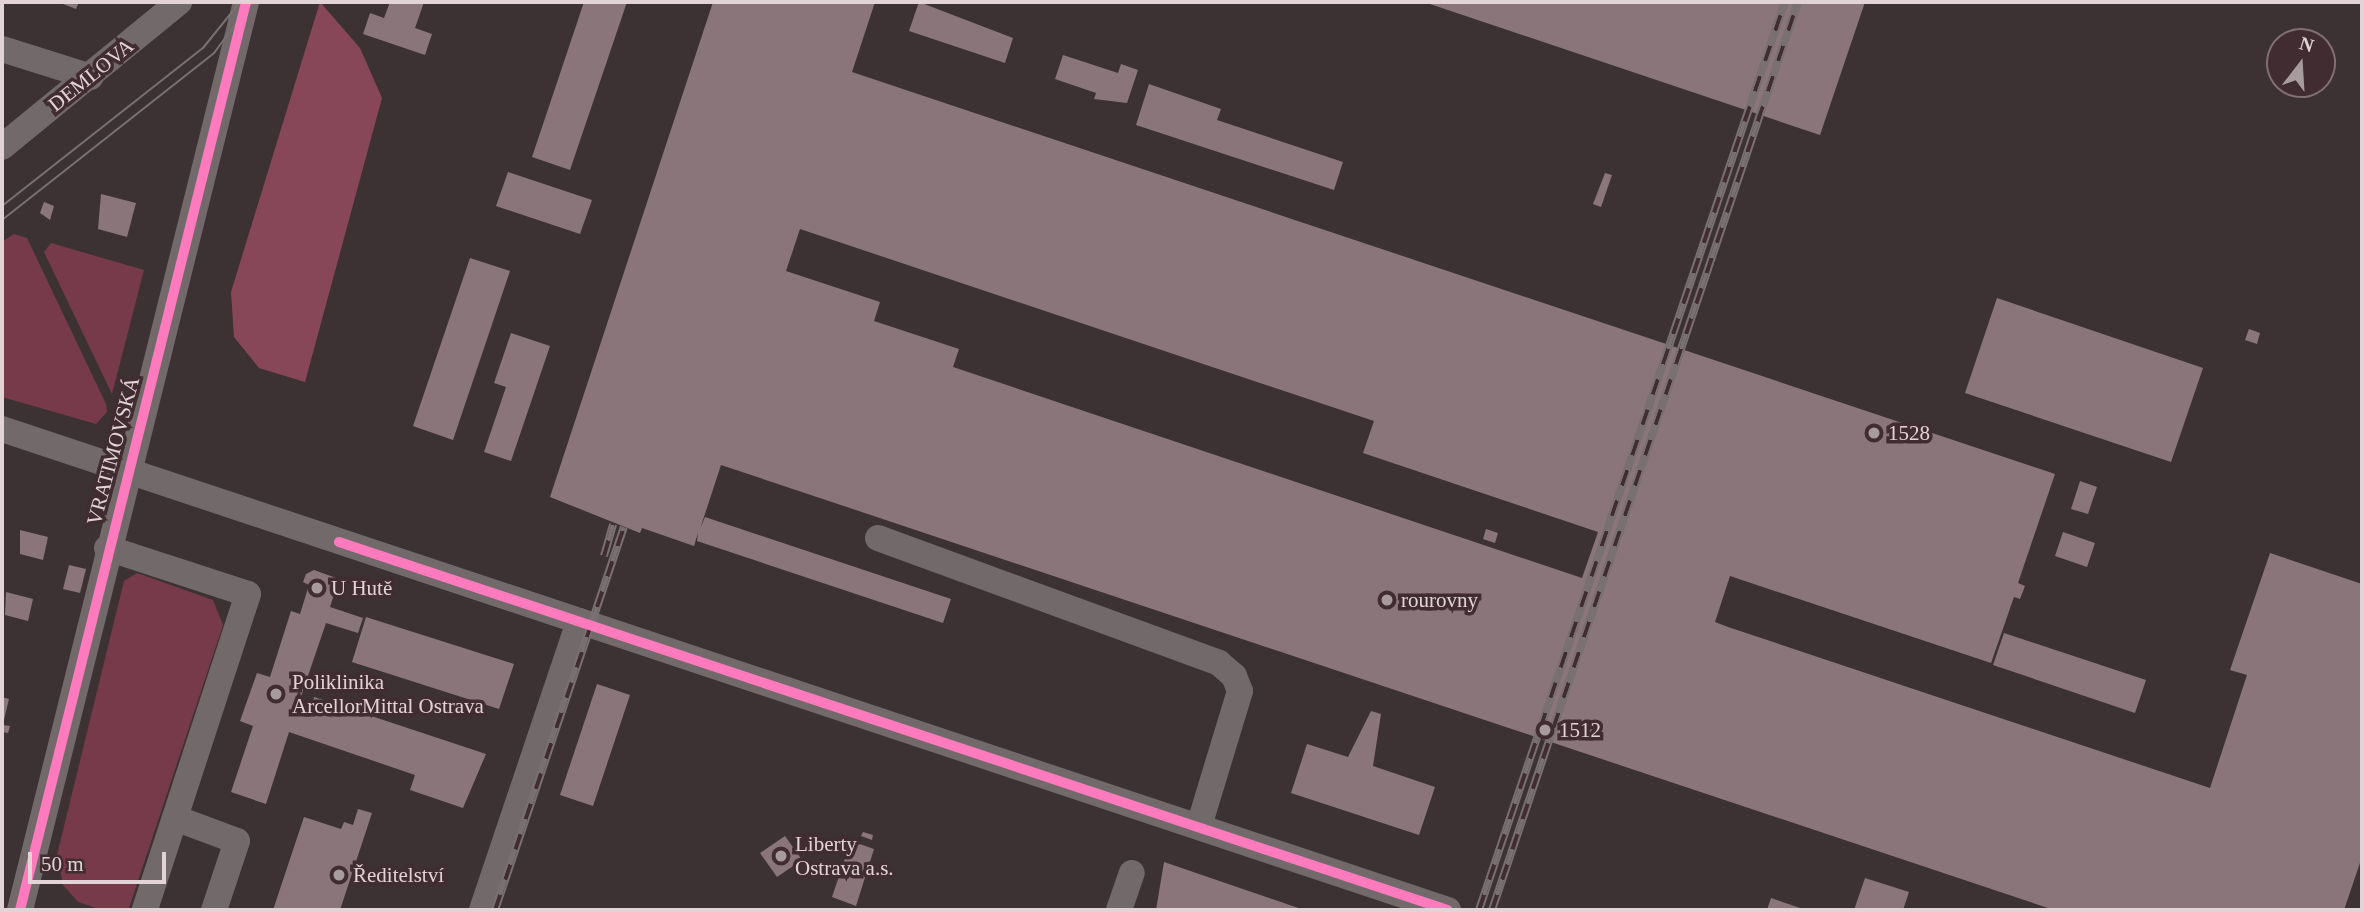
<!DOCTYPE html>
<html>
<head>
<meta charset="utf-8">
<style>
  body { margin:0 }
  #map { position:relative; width:2364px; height:912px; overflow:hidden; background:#3c3234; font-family:Georgia,serif }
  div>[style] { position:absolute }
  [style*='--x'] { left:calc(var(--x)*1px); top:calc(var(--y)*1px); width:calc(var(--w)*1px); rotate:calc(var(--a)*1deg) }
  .green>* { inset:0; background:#773a4b }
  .forest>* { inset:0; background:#884759 }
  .building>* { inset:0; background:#8a767a }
  .minor>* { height:26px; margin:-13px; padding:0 13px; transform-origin:13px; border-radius:13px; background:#72696b }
  .tram>* { height:2px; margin:-1px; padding:0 1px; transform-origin:1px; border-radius:1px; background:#787071 }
  .rail>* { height:8px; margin-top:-4px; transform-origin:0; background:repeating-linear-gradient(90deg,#412d31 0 16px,#787071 0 32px); box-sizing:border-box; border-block:2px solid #787071 }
  .cycleway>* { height:10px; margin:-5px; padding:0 5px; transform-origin:5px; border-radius:5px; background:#fd7abc }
  .dots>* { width:19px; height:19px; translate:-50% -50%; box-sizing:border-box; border:4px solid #412d31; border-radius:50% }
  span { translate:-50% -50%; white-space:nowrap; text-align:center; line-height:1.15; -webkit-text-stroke:7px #412d31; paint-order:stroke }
  .street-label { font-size:21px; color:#e1d3d6 }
  .poi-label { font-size:21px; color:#e1d3d6 }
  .left { translate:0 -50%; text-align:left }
  .frame { position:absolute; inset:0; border:4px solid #e1d3d6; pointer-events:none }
  .north { position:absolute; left:2266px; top:28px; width:70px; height:70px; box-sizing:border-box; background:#412d31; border:2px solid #816f73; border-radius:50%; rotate:17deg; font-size:19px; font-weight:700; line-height:28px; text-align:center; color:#e1d3d6 }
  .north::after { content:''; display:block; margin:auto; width:24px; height:32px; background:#a79b9d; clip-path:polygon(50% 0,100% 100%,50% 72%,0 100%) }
  .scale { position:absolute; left:28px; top:852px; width:138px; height:32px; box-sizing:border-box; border:4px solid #e1d3d6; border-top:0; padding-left:9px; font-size:21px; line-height:24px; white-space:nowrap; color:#e1d3d6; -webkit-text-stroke:5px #412d31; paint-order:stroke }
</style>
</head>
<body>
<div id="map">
  <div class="green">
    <i style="clip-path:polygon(14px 234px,27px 238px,106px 404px,107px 412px,96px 424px,2px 397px,2px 242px)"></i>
    <i style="clip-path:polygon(51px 243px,144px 270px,112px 394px,44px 252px)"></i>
    <i style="clip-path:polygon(137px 573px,213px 600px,223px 625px,129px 908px,102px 910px,78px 902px,63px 885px,57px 855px,124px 581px)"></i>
  </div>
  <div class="forest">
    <i style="clip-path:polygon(320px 2px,360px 48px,382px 98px,305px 382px,259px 368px,234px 337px,231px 292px)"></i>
  </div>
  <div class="building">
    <i style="clip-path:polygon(58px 2px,79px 2px,76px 9px)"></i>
    <i style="clip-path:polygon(390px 2px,424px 2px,415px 28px,432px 34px,425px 55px,363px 34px,370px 13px,384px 18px)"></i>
    <i style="clip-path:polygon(584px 2px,627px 2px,570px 170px,532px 157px)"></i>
    <i style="clip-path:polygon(evenodd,713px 2px,875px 2px,852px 72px,2055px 474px,2018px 583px,2025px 586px,2020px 599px,2014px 597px,1991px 663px,1730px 576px,1715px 622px,1728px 627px,2210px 788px,2247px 675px,2230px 670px,2270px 553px,2362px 584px,2362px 857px,2344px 910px,2054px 910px,721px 465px,700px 529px,705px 517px,951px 599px,943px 623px,697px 541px,698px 533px,694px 546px,642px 528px,640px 533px,550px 497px,713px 2px,800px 229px,1374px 421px,1363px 453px,1598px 532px,1582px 578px,953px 367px,959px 349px,874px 321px,880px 302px,786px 271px,800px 229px)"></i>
    <i style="clip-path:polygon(919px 2px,1013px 38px,1005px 63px,909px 31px)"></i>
    <i style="clip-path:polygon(1424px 2px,1865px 2px,1820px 135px)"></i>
    <i style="clip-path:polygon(1063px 55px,1118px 73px,1121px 64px,1138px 70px,1127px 103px,1094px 99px,1096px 93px,1055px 79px)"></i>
    <i style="clip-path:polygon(1149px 84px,1221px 109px,1217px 120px,1343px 162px,1334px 190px,1136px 125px)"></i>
    <i style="clip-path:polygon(508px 172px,592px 200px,580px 234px,496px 206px)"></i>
    <i style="clip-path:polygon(1605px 173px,1612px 175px,1601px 207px,1593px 204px)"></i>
    <i style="clip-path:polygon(101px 194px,136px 203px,127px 237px,98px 229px)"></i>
    <i style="clip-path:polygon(44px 202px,54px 206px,50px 220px,40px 213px)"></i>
    <i style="clip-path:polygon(470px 258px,510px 271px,453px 440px,413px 426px)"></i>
    <i style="clip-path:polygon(1997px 298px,2203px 368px,2171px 462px,1965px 393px)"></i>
    <i style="clip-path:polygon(2249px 329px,2260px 333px,2257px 344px,2245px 340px)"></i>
    <i style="clip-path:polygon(511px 333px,550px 346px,511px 461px,484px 452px,506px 387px,494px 383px)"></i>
    <i style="clip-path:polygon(2080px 481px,2097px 487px,2088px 514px,2071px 509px)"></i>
    <i style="clip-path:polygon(1486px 529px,1498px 533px,1495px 543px,1483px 539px)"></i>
    <i style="clip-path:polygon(20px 530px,48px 537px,43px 560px,20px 554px)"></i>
    <i style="clip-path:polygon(2063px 532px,2095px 543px,2087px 567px,2055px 556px)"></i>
    <i style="clip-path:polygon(69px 565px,86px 569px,80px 593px,63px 589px)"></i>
    <i style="clip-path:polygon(314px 570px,339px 579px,330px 607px,363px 618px,358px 633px,326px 623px,297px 708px,309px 712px,314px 697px,486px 754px,463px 808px,410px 790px,415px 775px,289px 732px,266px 804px,231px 792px,253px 726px,240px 721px,257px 673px,270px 677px,291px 611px,300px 614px,309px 585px,303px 582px,306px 574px)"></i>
    <i style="clip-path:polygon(6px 592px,33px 599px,28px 621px,5px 615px)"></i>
    <i style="clip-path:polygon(366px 617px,514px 664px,499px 709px,352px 662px)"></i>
    <i style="clip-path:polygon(2004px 633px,2146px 680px,2135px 713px,1993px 665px)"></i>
    <i style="clip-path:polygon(597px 684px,630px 695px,593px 806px,560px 795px)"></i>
    <i style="clip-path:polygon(2px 697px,9px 699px,3px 724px,2px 724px)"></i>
    <i style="clip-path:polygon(1371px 711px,1381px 714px,1373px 766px,1435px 787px,1419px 835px,1291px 793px,1307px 744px,1348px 757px)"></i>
    <i style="clip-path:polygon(2px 725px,10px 726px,8px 733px,2px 732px)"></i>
    <i style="clip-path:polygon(358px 809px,372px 813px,340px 910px,273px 910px,304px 817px,341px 829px,344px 822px,353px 825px)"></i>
    <i style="clip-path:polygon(863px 832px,873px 835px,872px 840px,861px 836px)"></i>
    <i style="clip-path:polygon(785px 836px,802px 860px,777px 877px,760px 853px)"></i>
    <i style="clip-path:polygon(851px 841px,874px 849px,856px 906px,832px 897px)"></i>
    <i style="clip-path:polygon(1164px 862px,1304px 910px,1156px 910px)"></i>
    <i style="clip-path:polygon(1865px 878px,1909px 892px,1903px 910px,1854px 910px)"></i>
    <i style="clip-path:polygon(1771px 898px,1806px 910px,1767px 910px)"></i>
  </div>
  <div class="minor">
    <i style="--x:2;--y:49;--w:93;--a:17.5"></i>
    <i style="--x:2;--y:147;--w:229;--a:-39.3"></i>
    <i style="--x:2;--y:429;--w:1524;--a:18.4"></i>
    <i style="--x:878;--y:538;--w:363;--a:20.1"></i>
    <i style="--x:1219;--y:663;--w:20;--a:41"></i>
    <i style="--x:1234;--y:676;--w:16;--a:68"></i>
    <i style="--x:1240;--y:691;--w:141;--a:106.9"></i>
    <i style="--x:107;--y:548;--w:148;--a:18.1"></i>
    <i style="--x:248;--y:594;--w:332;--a:108.1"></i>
    <i style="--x:175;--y:818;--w:66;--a:20.4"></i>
    <i style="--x:237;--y:841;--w:73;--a:108.4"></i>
    <i style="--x:20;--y:910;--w:936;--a:-76.02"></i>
    <i style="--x:482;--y:910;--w:305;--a:-71.4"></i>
    <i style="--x:1119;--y:910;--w:39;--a:-71"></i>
  </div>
  <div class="tram">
    <i style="--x:2;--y:206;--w:256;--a:-38.2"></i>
    <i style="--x:203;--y:48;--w:59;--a:-51.2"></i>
    <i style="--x:2;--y:220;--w:270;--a:-38.2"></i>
    <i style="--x:214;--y:53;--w:64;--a:-53.3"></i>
  </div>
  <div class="rail">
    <i style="--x:604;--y:556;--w:33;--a:-74"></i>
    <i style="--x:495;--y:910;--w:404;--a:-71.4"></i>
    <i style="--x:1479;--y:910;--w:958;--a:-71.38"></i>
    <i style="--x:1492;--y:910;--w:958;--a:-71.38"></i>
  </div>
  <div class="cycleway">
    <i style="--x:339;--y:542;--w:1168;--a:18.36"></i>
    <i style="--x:20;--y:910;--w:936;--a:-76.02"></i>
  </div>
  <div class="dots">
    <i style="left:1874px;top:433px;background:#a79b9d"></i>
    <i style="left:317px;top:588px;background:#a79b9d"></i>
    <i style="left:1387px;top:600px;background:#a79b9d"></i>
    <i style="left:276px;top:694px;background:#a79b9d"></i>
    <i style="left:1545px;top:730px;background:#a79b9d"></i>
    <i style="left:781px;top:856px;background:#a79b9d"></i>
    <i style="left:339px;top:875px;background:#a79b9d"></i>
  </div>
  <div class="street-label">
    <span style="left:91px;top:75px;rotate:-39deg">DEMLOVA</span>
    <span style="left:113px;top:451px;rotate:-75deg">VRATIMOVSKÁ</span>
  </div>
  <div class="poi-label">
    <span class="left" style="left:1888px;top:433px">1528</span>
    <span class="left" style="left:331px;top:588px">U Hutě</span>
    <span class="left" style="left:1401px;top:600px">rourovny</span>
    <span class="left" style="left:292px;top:694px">Poliklinika<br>ArcellorMittal Ostrava</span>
    <span class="left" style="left:1559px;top:730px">1512</span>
    <span class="left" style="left:795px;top:856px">Liberty<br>Ostrava a.s.</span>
    <span class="left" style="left:353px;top:875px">Ředitelství</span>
  </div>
  <div class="frame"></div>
  <div class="north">N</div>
  <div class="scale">50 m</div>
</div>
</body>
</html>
